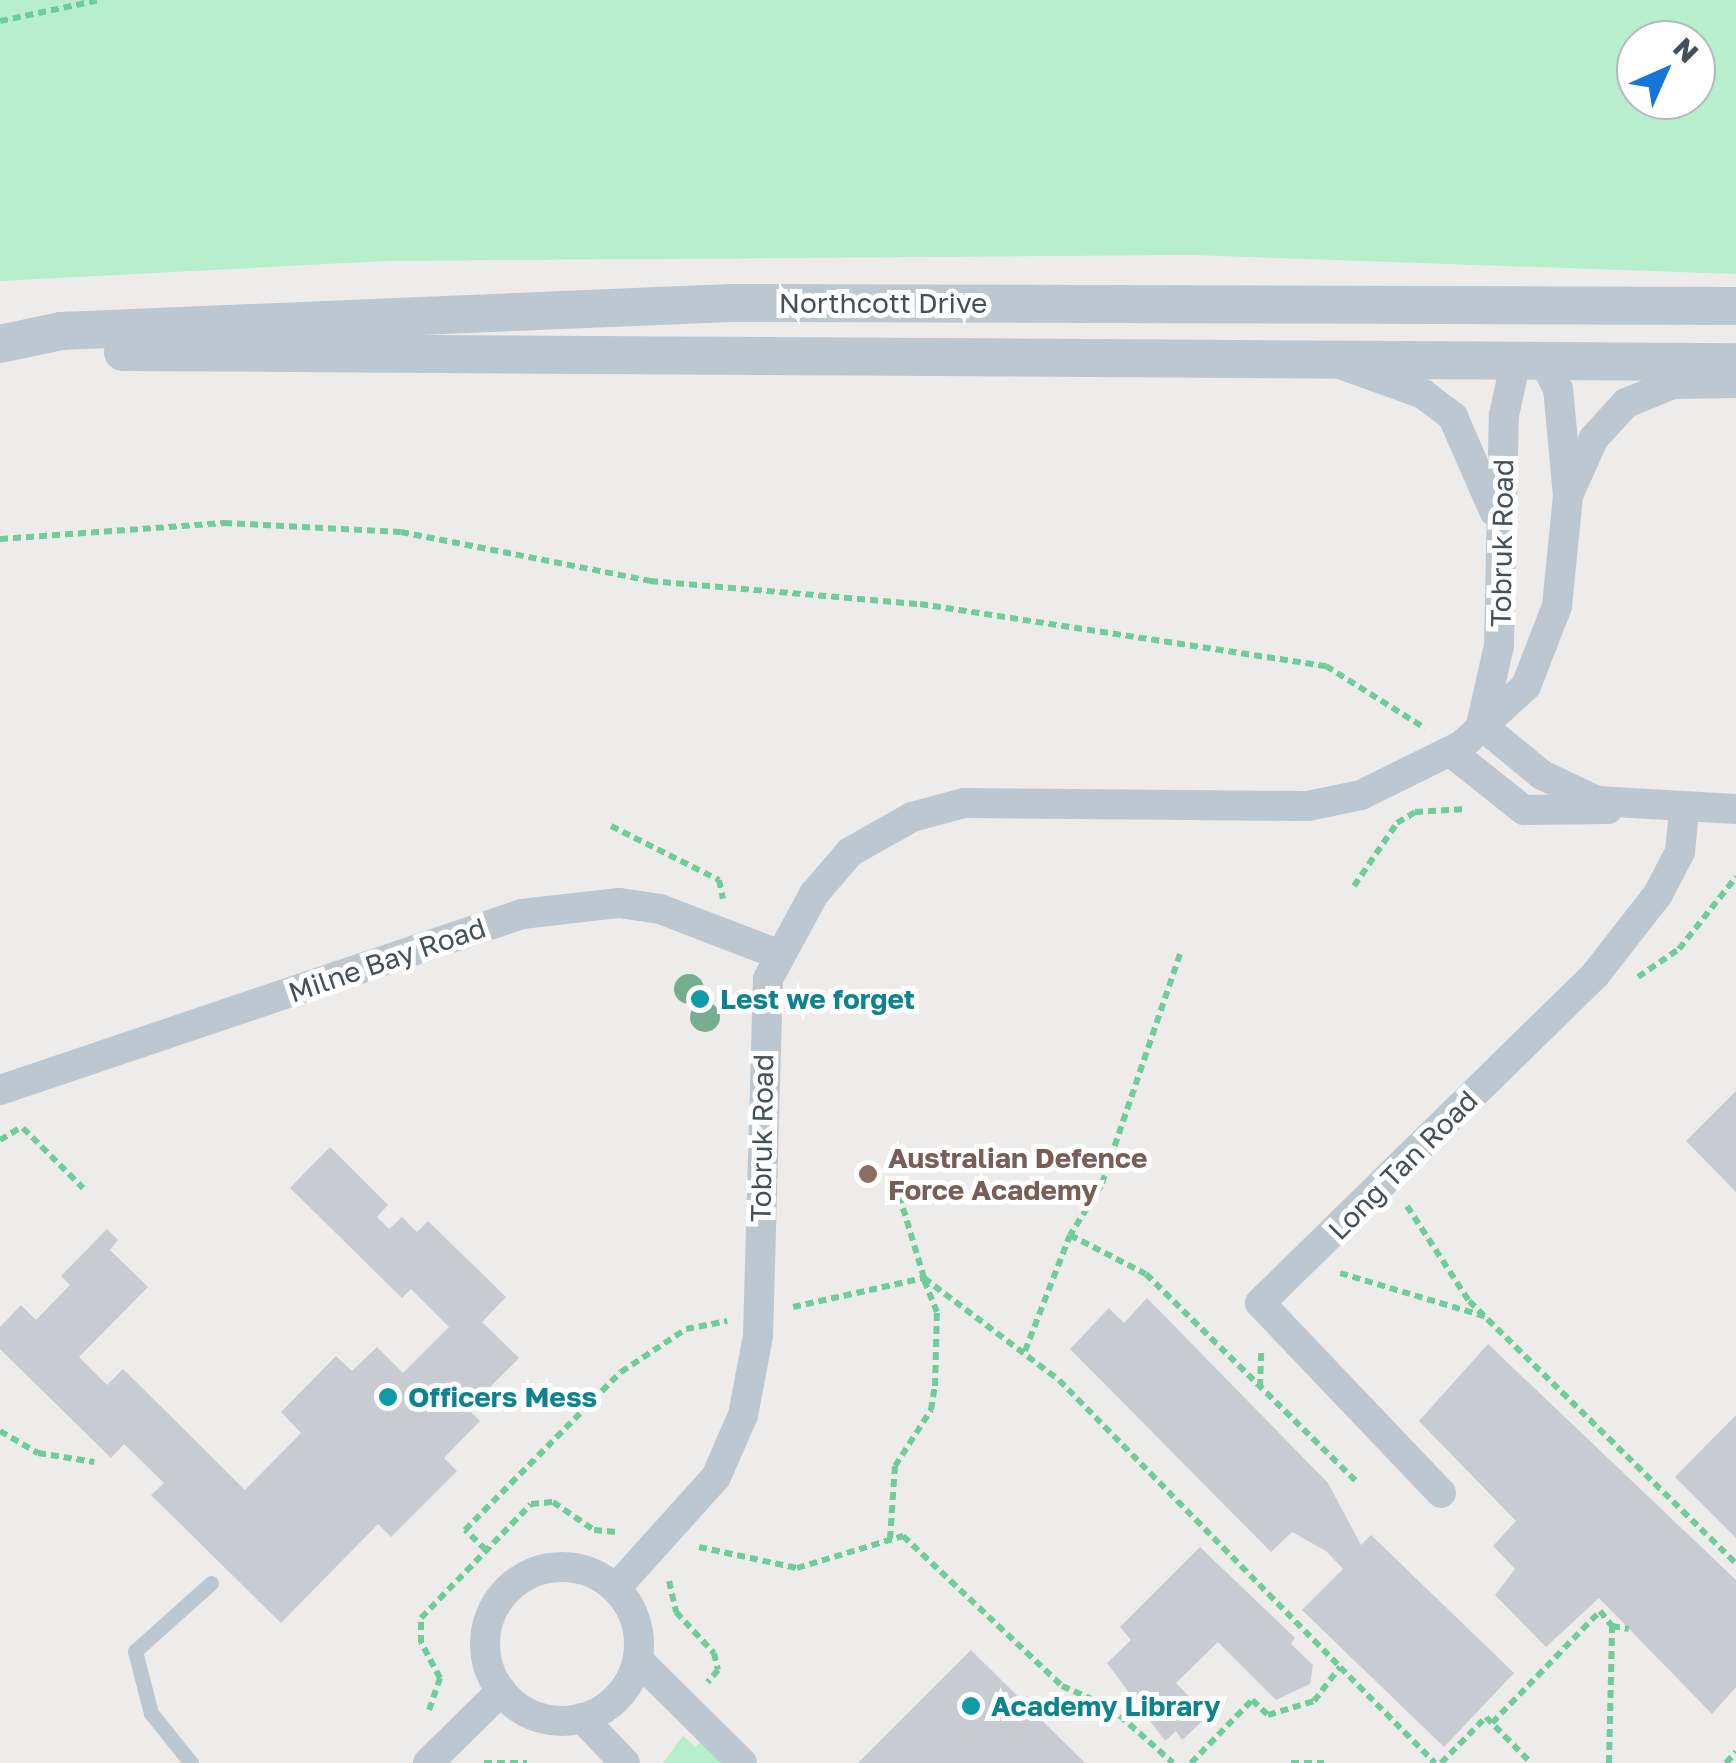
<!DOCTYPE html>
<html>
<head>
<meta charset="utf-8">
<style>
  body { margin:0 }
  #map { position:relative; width:1736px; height:1763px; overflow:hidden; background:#eeebeb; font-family:"Golos Text",sans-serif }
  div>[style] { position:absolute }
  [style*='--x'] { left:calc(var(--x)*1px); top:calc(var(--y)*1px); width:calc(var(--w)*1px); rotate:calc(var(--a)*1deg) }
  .green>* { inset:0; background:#b7eecb }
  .building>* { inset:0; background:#c8cbd1 }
  .path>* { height:6px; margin-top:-3px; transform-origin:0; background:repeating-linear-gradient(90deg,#6fcc9b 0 8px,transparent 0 13px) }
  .service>* { height:15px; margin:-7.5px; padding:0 7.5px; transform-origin:7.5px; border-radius:7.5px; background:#bcc7cf }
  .minor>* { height:30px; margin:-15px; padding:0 15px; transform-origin:15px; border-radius:15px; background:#bcc7cf }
  .minor>.ring { margin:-15px; padding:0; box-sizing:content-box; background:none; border:30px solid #bcc7cf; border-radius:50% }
  .tertiary>* { height:38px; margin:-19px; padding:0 19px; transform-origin:19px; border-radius:19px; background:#bcc7cf }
  .trees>* { width:30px; height:30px; margin:-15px; border-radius:50%; background:#77ad8f }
  .dots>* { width:28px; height:28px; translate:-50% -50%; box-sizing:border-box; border:5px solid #fff; border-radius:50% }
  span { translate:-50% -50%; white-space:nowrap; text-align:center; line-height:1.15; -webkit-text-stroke:10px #fff; paint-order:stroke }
  .street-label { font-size:28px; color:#445059 }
  .culture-label { font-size:28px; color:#0d838f; font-weight:700 }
  .left { translate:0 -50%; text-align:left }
  .education-label { font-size:28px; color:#785e54; font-weight:700 }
  .north { position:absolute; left:1616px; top:20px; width:100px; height:100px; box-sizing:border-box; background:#fff; border:2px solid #b4b9bd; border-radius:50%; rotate:45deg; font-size:28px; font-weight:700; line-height:40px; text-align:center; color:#445059 }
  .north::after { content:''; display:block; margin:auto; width:35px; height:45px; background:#1674dd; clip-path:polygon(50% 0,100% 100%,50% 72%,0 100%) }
</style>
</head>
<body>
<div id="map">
  <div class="green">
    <i style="clip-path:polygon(evenodd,0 0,1736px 0,1736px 274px,1192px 255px,384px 261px,0 281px,0 0,1696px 40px,1696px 100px,1636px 100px,1636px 40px,1696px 40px)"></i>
    <i style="clip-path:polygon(683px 1736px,695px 1747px,704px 1738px,729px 1763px,663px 1763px)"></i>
  </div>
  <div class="building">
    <i style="clip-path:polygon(1736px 1091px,1736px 1192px,1686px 1141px)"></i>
    <i style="clip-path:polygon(330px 1147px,388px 1205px,377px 1217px,389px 1229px,402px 1217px,417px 1232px,428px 1221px,506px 1297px,482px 1322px,519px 1358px,468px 1409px,480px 1421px,444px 1458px,457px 1471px,391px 1537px,378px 1524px,281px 1623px,151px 1495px,164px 1483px,124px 1444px,111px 1458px,0 1349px,0 1327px,21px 1305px,36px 1320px,70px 1285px,61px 1276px,107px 1229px,118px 1240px,110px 1250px,148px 1287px,79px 1357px,107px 1385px,123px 1369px,245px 1490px,301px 1433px,281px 1412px,336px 1356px,352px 1371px,377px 1347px,403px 1373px,449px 1327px,411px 1289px,402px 1298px,290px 1188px)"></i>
    <i style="clip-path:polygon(1147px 1298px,1328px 1483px,1361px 1545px,1371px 1535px,1514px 1673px,1444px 1747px,1302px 1610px,1343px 1569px,1326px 1551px,1292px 1532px,1271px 1552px,1070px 1349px,1109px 1308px,1124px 1323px)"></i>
    <i style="clip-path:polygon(1488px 1344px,1736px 1580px,1736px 1687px,1712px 1714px,1599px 1598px,1546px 1647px,1495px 1595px,1515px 1569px,1493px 1546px,1516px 1521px,1419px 1421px)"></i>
    <i style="clip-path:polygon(1736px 1415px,1736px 1538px,1675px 1477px)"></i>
    <i style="clip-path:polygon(1200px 1547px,1295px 1638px,1291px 1644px,1313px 1665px,1310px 1684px,1276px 1700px,1218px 1642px,1176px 1683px,1208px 1716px,1182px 1740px,1176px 1731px,1165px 1741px,1107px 1663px,1131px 1640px,1120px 1627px)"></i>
    <i style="clip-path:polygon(971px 1650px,1085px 1763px,858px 1763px)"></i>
  </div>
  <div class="path">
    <i style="--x:0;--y:21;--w:102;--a:-11.9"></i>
    <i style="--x:0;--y:539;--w:225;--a:-4.1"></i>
    <i style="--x:224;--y:523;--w:177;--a:2.9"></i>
    <i style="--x:401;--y:532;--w:254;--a:11.1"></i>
    <i style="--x:650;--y:581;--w:271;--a:4.9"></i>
    <i style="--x:920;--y:604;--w:411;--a:8.7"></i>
    <i style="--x:1326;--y:666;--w:117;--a:32.1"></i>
    <i style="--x:611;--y:826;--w:121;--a:26.6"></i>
    <i style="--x:719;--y:880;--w:19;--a:78"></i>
    <i style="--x:1354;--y:886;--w:76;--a:-55.7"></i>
    <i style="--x:1397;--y:823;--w:21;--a:-31"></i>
    <i style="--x:1415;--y:812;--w:50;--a:-3.4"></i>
    <i style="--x:1180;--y:954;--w:245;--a:108.8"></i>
    <i style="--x:1101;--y:1186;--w:58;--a:122.3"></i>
    <i style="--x:1070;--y:1235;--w:85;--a:27.2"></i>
    <i style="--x:1146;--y:1274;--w:295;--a:44.6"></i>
    <i style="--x:1638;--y:977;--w:50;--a:-34.3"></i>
    <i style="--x:1679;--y:949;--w:92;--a:-51.6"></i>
    <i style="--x:23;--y:1128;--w:85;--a:45"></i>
    <i style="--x:0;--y:1140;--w:26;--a:-31"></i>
    <i style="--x:1407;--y:1206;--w:113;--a:56.9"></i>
    <i style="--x:1469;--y:1301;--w:374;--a:44.5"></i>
    <i style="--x:1340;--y:1273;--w:153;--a:16.7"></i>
    <i style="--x:924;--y:1278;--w:169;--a:37.1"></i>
    <i style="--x:1059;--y:1380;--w:402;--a:45.6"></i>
    <i style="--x:793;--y:1307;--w:134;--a:-12.5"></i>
    <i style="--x:924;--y:1278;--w:104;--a:-106.7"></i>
    <i style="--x:1025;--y:1351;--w:124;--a:-68.8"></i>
    <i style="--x:1260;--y:1387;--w:35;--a:-88"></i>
    <i style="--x:0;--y:1431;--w:44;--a:30.1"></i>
    <i style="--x:38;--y:1453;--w:57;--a:9.1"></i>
    <i style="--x:890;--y:1539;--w:73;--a:-86.1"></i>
    <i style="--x:895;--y:1466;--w:67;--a:-57.3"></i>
    <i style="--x:931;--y:1410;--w:24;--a:-81"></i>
    <i style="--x:935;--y:1386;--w:74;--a:-88.5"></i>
    <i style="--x:937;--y:1312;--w:35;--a:-112"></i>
    <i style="--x:699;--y:1547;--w:100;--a:12.1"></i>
    <i style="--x:797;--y:1568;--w:111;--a:-16.8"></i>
    <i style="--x:903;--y:1536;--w:219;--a:43.3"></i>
    <i style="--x:1062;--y:1686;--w:52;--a:23.6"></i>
    <i style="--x:1110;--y:1707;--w:84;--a:41.6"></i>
    <i style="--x:486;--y:1550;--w:29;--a:-136"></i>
    <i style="--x:465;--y:1530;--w:222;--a:-45.4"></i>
    <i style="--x:621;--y:1372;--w:78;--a:-33.5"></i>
    <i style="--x:686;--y:1329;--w:42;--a:-11"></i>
    <i style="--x:669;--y:1581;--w:32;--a:77"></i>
    <i style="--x:676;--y:1612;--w:56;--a:47.2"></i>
    <i style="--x:714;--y:1653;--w:17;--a:77"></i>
    <i style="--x:718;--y:1670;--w:16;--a:130"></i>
    <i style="--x:429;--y:1710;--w:34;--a:-71"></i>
    <i style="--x:440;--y:1678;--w:40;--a:-118"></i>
    <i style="--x:421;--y:1643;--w:25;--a:-90"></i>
    <i style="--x:421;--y:1618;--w:158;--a:-46"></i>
    <i style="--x:531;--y:1504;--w:22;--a:-5"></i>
    <i style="--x:553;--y:1502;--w:50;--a:34.3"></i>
    <i style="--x:594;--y:1530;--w:25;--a:5"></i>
    <i style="--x:1492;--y:1723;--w:156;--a:-46"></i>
    <i style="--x:1600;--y:1611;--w:19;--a:51"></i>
    <i style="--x:484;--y:1763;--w:43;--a:0"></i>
    <i style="--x:1191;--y:1763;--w:88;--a:-45.9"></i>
    <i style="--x:1252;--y:1700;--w:22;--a:43"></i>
    <i style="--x:1268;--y:1715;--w:48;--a:-16.9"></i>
    <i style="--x:1314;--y:1701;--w:43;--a:-52.6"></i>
    <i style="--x:1340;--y:1667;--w:135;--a:45.3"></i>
    <i style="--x:1291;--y:1763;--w:33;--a:0"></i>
    <i style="--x:1441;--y:1763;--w:64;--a:-45.6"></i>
    <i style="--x:1486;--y:1717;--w:64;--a:45.6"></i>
    <i style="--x:1609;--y:1763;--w:137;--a:-88.7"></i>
    <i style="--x:1612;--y:1626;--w:17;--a:10"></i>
    <i style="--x:1726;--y:1763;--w:15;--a:-48"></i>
  </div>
  <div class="service">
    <i style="--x:191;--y:1763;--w:64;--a:-128.7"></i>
    <i style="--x:151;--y:1713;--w:64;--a:-104.5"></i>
    <i style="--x:135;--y:1651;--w:102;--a:-41.8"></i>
  </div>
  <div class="minor">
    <i style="--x:1345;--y:366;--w:83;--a:19.7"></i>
    <i style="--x:1423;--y:394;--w:38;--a:37"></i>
    <i style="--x:1453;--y:417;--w:103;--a:66.4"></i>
    <i style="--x:1569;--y:493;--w:60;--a:-65.6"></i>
    <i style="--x:1594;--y:438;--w:47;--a:-47.6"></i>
    <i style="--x:1626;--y:403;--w:51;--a:-22"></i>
    <i style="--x:1673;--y:384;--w:63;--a:-0.9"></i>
    <i style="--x:1481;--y:725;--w:81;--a:-77.2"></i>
    <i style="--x:1499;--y:646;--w:231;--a:-88.8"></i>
    <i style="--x:1504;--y:415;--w:56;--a:-77.7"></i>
    <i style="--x:1481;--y:725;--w:79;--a:39.3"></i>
    <i style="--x:1542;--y:775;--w:61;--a:25.3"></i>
    <i style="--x:1597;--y:801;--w:139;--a:3.3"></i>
    <i style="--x:1452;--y:753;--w:92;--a:38.4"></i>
    <i style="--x:1524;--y:810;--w:84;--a:-0.7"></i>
    <i style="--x:0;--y:1090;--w:551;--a:-18.63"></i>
    <i style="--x:522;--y:914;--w:98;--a:-6.5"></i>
    <i style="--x:619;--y:903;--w:41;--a:8.3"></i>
    <i style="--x:660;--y:909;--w:125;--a:21"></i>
    <i style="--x:1441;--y:1493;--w:262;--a:-133.6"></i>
    <i style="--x:1260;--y:1303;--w:469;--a:-44.4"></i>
    <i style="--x:1595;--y:975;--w:103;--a:-52.1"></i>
    <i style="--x:1658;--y:894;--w:47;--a:-62.4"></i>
    <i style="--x:1680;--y:852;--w:41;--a:-84.4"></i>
    <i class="ring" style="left:485px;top:1567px;width:124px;height:124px"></i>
    <i style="--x:616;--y:1588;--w:149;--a:-48"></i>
    <i style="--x:716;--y:1477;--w:68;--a:-66.5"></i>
    <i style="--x:743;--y:1415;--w:80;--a:-79.2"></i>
    <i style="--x:758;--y:1336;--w:357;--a:-88.4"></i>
    <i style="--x:768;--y:979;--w:97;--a:-61.6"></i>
    <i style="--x:814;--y:894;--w:55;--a:-49.4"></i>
    <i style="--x:850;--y:852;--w:71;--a:-29.4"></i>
    <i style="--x:912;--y:817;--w:54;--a:-15.1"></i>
    <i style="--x:964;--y:803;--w:344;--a:0.5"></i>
    <i style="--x:1308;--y:806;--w:54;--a:-11.7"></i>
    <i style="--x:1361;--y:795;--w:113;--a:-26.3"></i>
    <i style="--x:1462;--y:745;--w:87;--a:-42.7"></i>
    <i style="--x:1526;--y:686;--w:86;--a:-68.8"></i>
    <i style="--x:1557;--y:606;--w:111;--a:-84.3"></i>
    <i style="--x:1568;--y:496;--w:107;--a:-95.3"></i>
    <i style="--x:1558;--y:389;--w:33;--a:-117"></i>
    <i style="--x:638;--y:1660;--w:146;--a:44.7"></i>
    <i style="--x:582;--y:1718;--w:62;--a:46.3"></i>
    <i style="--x:428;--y:1763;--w:103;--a:-44.6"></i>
  </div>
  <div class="tertiary">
    <i style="--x:0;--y:344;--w:62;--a:-12"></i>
    <i style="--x:61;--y:331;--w:670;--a:-2.4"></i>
    <i style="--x:730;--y:303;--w:1006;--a:0.17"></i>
    <i style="--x:123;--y:352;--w:1613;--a:0.36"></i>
  </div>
  <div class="trees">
    <i style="left:689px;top:989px"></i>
    <i style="left:705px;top:1017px"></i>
  </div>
  <div class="dots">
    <i style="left:700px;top:999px;background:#0f9aa8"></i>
    <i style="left:868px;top:1174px;background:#8d6e63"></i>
    <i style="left:388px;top:1397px;background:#0f9aa8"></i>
    <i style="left:971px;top:1706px;background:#0f9aa8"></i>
  </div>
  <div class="street-label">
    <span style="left:883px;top:303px">Northcott Drive</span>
    <span style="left:1502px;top:543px;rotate:-89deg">Tobruk Road</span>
    <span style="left:387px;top:960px;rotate:-19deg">Milne Bay Road</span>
    <span style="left:762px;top:1138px;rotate:-89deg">Tobruk Road</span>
    <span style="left:1403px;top:1165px;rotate:-45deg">Long Tan Road</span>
  </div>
  <div class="culture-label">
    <span class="left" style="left:720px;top:999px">Lest we forget</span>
    <span class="left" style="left:408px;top:1397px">Officers Mess</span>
    <span class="left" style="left:991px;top:1706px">Academy Library</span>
  </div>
  <div class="education-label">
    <span class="left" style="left:888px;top:1174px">Australian Defence<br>Force Academy</span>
  </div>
  <div class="north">N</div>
</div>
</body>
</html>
